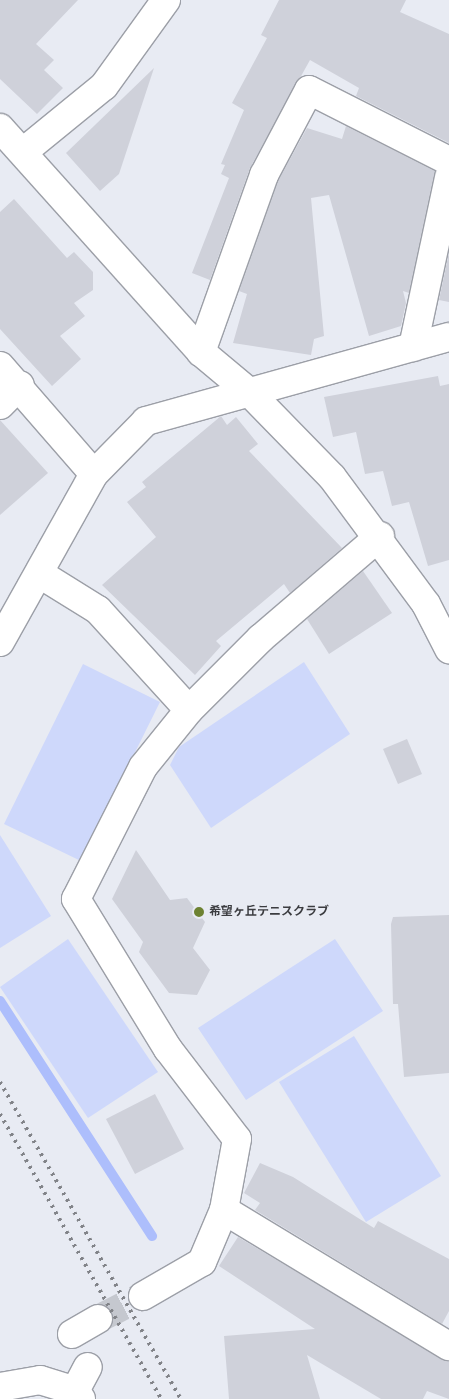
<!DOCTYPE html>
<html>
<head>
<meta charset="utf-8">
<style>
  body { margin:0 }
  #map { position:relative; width:449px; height:1399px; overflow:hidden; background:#e8ebf3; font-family:Signika,"Noto Sans JP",sans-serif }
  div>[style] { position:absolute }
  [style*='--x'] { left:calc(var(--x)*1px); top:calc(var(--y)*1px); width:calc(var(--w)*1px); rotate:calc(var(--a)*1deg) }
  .green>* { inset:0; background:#ced8fb }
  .stream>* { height:10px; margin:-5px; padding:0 5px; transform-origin:5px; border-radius:5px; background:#adbefc }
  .building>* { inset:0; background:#cfd1da }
  .minor-tunnel>* { height:28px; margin-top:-14px; transform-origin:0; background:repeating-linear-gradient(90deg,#c5c8cf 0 28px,transparent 0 42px) }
  .roads { filter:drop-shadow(1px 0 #9c9fa7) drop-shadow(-1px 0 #9c9fa7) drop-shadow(0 1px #9c9fa7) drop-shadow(0 -1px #9c9fa7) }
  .minor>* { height:28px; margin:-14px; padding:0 14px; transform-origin:14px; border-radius:14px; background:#fff }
  .tertiary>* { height:28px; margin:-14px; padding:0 14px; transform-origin:14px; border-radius:14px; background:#fff }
  .rail>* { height:4px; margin-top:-2px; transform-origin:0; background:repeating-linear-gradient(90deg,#818388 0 2.5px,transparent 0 7.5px) }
  .dots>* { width:14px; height:14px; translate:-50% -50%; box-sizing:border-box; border:2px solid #e8ebf3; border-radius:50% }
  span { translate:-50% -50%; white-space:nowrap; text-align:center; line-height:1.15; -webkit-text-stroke:4px #e8ebf3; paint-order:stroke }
  .poi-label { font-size:12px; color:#3b3c40; font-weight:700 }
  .left { translate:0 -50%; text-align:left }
</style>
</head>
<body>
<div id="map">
  <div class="green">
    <i style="clip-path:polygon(304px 662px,350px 734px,211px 828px,170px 765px,179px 747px)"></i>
    <i style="clip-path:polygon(83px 664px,160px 702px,81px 861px,4px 824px)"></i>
    <i style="clip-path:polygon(0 835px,51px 916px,0 948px)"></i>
    <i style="clip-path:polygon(68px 939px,158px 1072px,88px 1118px,0 987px)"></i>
    <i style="clip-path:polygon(335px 939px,383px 1011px,246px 1100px,198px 1028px)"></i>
    <i style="clip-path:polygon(354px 1036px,441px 1176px,366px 1222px,279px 1082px)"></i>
  </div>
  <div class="stream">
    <i style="--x:0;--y:1001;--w:280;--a:57.1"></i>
  </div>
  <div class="building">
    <i style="clip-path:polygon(0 0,78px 0,36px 44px,54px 60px,44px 70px,63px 88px,37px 114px,0 79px)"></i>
    <i style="clip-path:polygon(279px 0,406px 0,400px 12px,449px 34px,449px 143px,356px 96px,359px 88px,310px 60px,250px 168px,210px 280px,192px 273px,229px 178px,221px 174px,225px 165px,221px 164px,244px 110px,232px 103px,267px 38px,261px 35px)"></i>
    <i style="clip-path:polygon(154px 68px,119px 174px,100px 191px,66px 153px)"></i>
    <i style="clip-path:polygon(346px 126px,435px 171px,409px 293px,403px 291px,406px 303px,401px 326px,369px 336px,329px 195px,311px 198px,324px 336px,314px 339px,311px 355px,233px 343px,247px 294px,239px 291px,278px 181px,307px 128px,342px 139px)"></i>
    <i style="clip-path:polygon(14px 199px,67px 258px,74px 252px,93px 272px,93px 290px,74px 303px,85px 316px,60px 336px,81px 359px,52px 386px,0 329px,0 212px)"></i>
    <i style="clip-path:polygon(449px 252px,449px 302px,439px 300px)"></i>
    <i style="clip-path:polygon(438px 376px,440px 386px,449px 384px,449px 560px,428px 566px,409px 502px,392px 506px,383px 471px,365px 474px,356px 432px,333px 437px,324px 397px)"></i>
    <i style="clip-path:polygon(221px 416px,227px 425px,236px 417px,258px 444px,249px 451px,342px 548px,290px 593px,284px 584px,216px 641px,221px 646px,195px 675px,102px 585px,156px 537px,127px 502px,146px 487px,142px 482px)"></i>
    <i style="clip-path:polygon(0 420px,48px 473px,0 515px)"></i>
    <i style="clip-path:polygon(363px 571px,392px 613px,329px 654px,307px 619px)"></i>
    <i style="clip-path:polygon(407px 739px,422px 774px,398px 784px,383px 749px)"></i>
    <i style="clip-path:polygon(136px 850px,170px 900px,187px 898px,205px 922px,193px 948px,210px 970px,197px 995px,169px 993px,139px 952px,143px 942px,112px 899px)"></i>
    <i style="clip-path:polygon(449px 915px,449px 1073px,404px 1077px,398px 1004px,393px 1004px,391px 924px,393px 917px)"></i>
    <i style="clip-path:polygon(155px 1094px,184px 1149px,135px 1174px,106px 1119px)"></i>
    <i style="clip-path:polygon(260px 1163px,293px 1177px,374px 1228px,378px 1221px,449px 1259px,449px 1311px,442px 1324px,255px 1210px,260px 1203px,244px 1193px)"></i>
    <i style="clip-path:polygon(238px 1237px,449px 1362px,449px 1399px,427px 1391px,423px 1399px,381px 1399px,307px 1355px,320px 1399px,229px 1399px,224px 1336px,315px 1329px,219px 1266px)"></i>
  </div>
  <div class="minor-tunnel">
    <i style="--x:98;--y:1319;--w:51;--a:-27.1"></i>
  </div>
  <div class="roads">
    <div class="minor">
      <i style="--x:23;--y:152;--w:104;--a:-39.2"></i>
      <i style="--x:104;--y:86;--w:106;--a:-54.2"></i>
      <i style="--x:413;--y:347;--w:174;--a:-78"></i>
      <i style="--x:201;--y:352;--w:188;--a:-70.4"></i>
      <i style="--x:264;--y:175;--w:96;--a:-62.1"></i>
      <i style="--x:309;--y:90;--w:157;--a:26.9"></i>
      <i style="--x:0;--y:366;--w:143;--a:49"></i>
      <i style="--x:0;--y:405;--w:28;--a:-45"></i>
      <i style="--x:380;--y:536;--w:157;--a:139.4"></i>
      <i style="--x:261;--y:638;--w:102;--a:135"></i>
      <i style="--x:189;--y:710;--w:73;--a:128.9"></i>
      <i style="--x:143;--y:767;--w:148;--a:116.9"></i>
      <i style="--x:76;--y:899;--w:176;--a:58.5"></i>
      <i style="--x:168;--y:1049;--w:113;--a:52.5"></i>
      <i style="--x:237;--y:1139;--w:72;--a:100.4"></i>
      <i style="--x:224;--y:1210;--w:263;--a:31.2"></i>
      <i style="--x:40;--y:574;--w:68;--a:31.8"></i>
      <i style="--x:98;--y:610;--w:135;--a:47.7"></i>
      <i style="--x:0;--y:642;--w:193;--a:-60.8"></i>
      <i style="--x:94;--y:474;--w:74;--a:-45.5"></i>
      <i style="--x:146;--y:421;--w:314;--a:-15.5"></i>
      <i style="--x:143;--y:1296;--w:68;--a:-30"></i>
      <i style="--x:202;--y:1262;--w:56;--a:-67.1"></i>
      <i style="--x:72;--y:1334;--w:30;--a:-30"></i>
      <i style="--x:0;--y:1387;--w:41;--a:-9.9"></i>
      <i style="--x:40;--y:1380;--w:37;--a:17"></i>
      <i style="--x:75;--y:1391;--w:10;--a:53"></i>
      <i style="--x:75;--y:1391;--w:27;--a:-62"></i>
    </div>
    <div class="tertiary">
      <i style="--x:0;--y:128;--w:301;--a:48.1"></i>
      <i style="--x:201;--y:352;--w:64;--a:39.9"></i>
      <i style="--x:250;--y:393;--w:117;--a:45.7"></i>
      <i style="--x:332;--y:477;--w:158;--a:53.5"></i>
      <i style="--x:426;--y:604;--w:51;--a:62.9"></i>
    </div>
  </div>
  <div class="rail">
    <i style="--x:0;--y:1082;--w:365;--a:60.3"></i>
    <i style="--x:0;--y:1114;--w:327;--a:60.5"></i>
  </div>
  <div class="dots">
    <i style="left:199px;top:912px;background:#6d8232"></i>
  </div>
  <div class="poi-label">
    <span class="left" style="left:209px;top:912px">希望ヶ丘テニスクラブ</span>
  </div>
</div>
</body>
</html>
